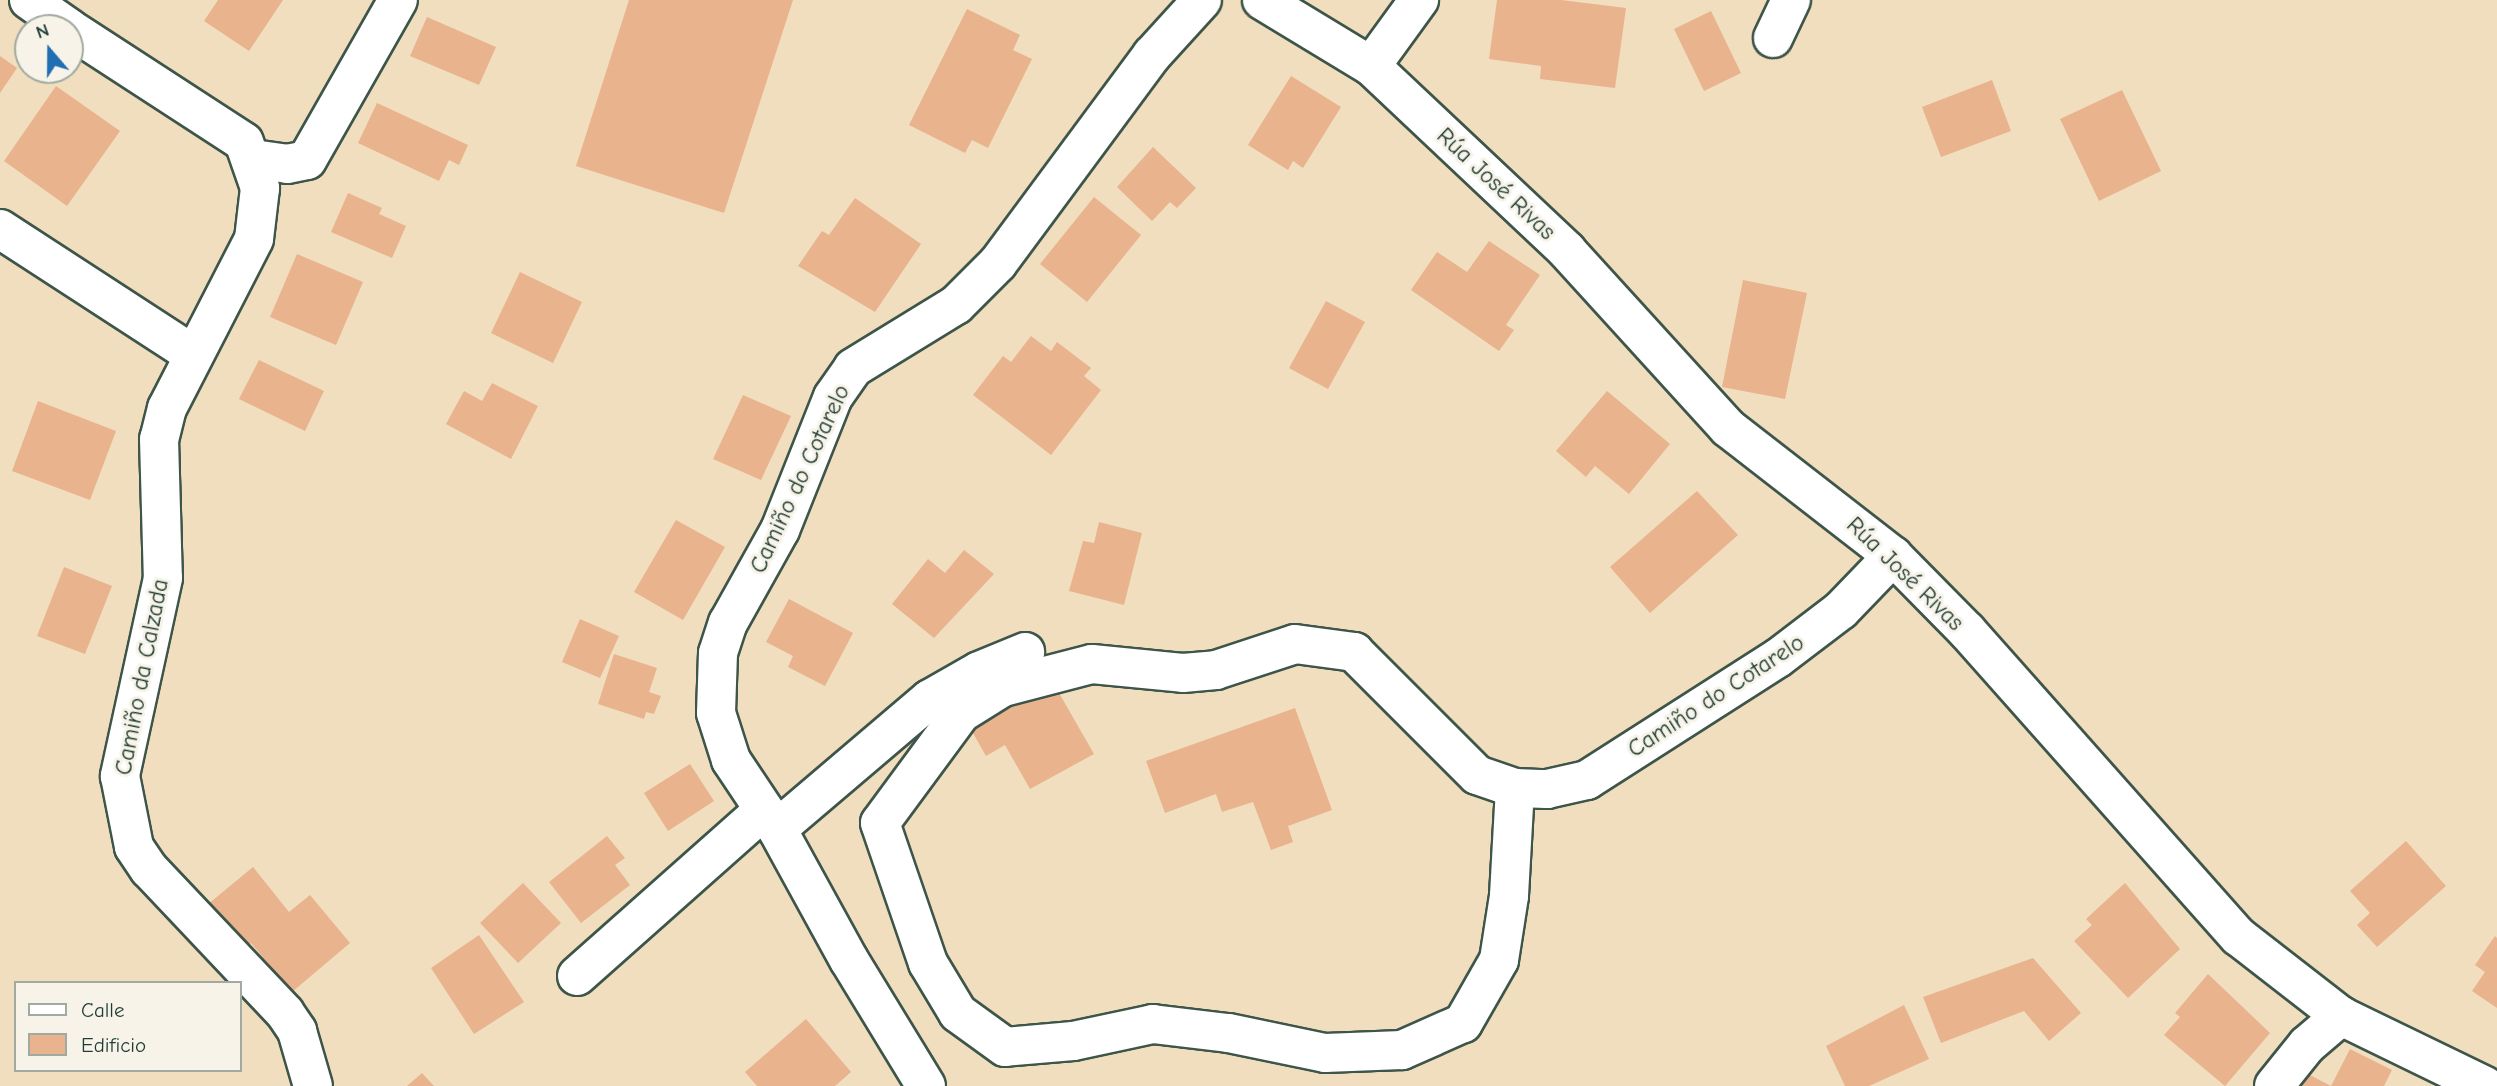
<!DOCTYPE html>
<html>
<head>
<meta charset="utf-8">
<style>
  body { margin:0 }
  #map { position:relative; width:2497px; height:1086px; overflow:hidden; background:#f1debf; font-family:"Comic Neue",sans-serif }
  div>[style] { position:absolute }
  [style*='--x'] { left:calc(var(--x)*1px); top:calc(var(--y)*1px); width:calc(var(--w)*1px); rotate:calc(var(--a)*1deg) }
  .building>* { inset:0; background:#e8b38d }
  .roads { filter:drop-shadow(2px 0 #3e5549) drop-shadow(-2px 0 #3e5549) drop-shadow(0 2px #3e5549) drop-shadow(0 -2px #3e5549) }
  .street>* { height:38px; margin:-19px; padding:0 19px; transform-origin:19px; border-radius:19px; background:#fff }
  span { translate:-50% -50%; white-space:nowrap; text-align:center; line-height:1.15; -webkit-text-stroke:6px #f7f3e8; paint-order:stroke }
  .street-label { font-size:24px; color:#1f3d34 }
  .legend { position:absolute; left:14px; top:981px; width:228px; height:91px; box-sizing:border-box; background:#f7f3e8; border:2px solid #a1aaa0; margin:0; padding:9px 12px; list-style:none; font-size:21px; color:#1f3d34 }
  .legend li { display:flex; align-items:center; gap:14px; height:35px }
  .legend b { width:35px; border:2px solid #a1aaa0 }
  .north { position:absolute; left:14px; top:14px; width:70px; height:70px; box-sizing:border-box; background:#f7f3e8; border:2px solid #a1aaa0; border-radius:50%; rotate:340deg; font-size:19px; font-weight:700; line-height:28px; text-align:center; color:#1f3d34 }
  .north::after { content:''; display:block; margin:auto; width:24px; height:32px; background:#1f6fb2; clip-path:polygon(50% 0,100% 100%,50% 72%,0 100%) }
</style>
</head>
<body>
<div id="map">
  <div class="building">
    <i style="clip-path:polygon(218px 0,283px 0,249px 51px,204px 21px)"></i>
    <i style="clip-path:polygon(629px 0,793px 0,724px 213px,576px 166px)"></i>
    <i style="clip-path:polygon(1497px 0,1561px 0,1626px 8px,1615px 88px,1540px 79px,1541px 66px,1489px 59px)"></i>
    <i style="clip-path:polygon(967px 9px,1020px 35px,1013px 50px,1032px 59px,988px 148px,972px 140px,965px 153px,909px 125px)"></i>
    <i style="clip-path:polygon(1711px 11px,1741px 73px,1704px 91px,1674px 29px)"></i>
    <i style="clip-path:polygon(427px 17px,496px 47px,479px 85px,410px 56px)"></i>
    <i style="clip-path:polygon(0 56px,17px 68px,0 93px)"></i>
    <i style="clip-path:polygon(1291px 76px,1341px 107px,1303px 168px,1293px 161px,1288px 170px,1248px 145px)"></i>
    <i style="clip-path:polygon(1992px 80px,2011px 131px,1941px 157px,1922px 107px)"></i>
    <i style="clip-path:polygon(56px 86px,120px 131px,67px 206px,4px 161px)"></i>
    <i style="clip-path:polygon(2122px 90px,2161px 171px,2099px 201px,2060px 119px)"></i>
    <i style="clip-path:polygon(377px 103px,468px 145px,459px 165px,449px 160px,439px 181px,358px 143px)"></i>
    <i style="clip-path:polygon(1153px 147px,1196px 188px,1177px 208px,1170px 202px,1152px 221px,1117px 187px)"></i>
    <i style="clip-path:polygon(348px 193px,382px 208px,379px 214px,406px 226px,392px 258px,331px 232px)"></i>
    <i style="clip-path:polygon(1094px 197px,1141px 235px,1087px 302px,1040px 264px)"></i>
    <i style="clip-path:polygon(855px 198px,921px 244px,875px 312px,798px 266px,822px 231px,829px 235px)"></i>
    <i style="clip-path:polygon(1489px 241px,1540px 275px,1506px 325px,1514px 330px,1499px 351px,1411px 290px,1437px 252px,1467px 272px)"></i>
    <i style="clip-path:polygon(297px 254px,363px 282px,336px 345px,270px 317px)"></i>
    <i style="clip-path:polygon(520px 272px,582px 302px,553px 363px,491px 333px)"></i>
    <i style="clip-path:polygon(1743px 280px,1807px 293px,1785px 399px,1722px 387px)"></i>
    <i style="clip-path:polygon(1326px 301px,1365px 322px,1328px 389px,1289px 368px)"></i>
    <i style="clip-path:polygon(1031px 336px,1051px 351px,1057px 342px,1091px 368px,1084px 376px,1101px 390px,1051px 455px,973px 395px,1003px 356px,1011px 362px)"></i>
    <i style="clip-path:polygon(259px 360px,324px 391px,305px 431px,239px 399px)"></i>
    <i style="clip-path:polygon(492px 383px,538px 406px,511px 459px,446px 424px,464px 391px,482px 401px)"></i>
    <i style="clip-path:polygon(1607px 391px,1670px 444px,1629px 494px,1595px 466px,1586px 477px,1556px 451px)"></i>
    <i style="clip-path:polygon(743px 395px,791px 416px,761px 480px,713px 459px)"></i>
    <i style="clip-path:polygon(38px 401px,116px 431px,90px 500px,12px 471px)"></i>
    <i style="clip-path:polygon(1697px 491px,1738px 535px,1650px 613px,1610px 567px)"></i>
    <i style="clip-path:polygon(676px 520px,725px 547px,683px 620px,634px 592px)"></i>
    <i style="clip-path:polygon(1099px 522px,1142px 533px,1124px 605px,1069px 591px,1083px 541px,1094px 543px)"></i>
    <i style="clip-path:polygon(964px 550px,994px 574px,934px 638px,892px 604px,928px 559px,945px 573px)"></i>
    <i style="clip-path:polygon(64px 567px,112px 586px,85px 654px,37px 636px)"></i>
    <i style="clip-path:polygon(789px 599px,853px 633px,825px 686px,788px 667px,793px 656px,766px 642px)"></i>
    <i style="clip-path:polygon(580px 619px,619px 636px,600px 678px,562px 662px)"></i>
    <i style="clip-path:polygon(614px 654px,657px 668px,649px 692px,661px 696px,654px 714px,646px 712px,644px 719px,598px 704px)"></i>
    <i style="clip-path:polygon(1055px 686px,1094px 754px,1030px 789px,1005px 745px,986px 756px,965px 719px)"></i>
    <i style="clip-path:polygon(1295px 708px,1332px 810px,1288px 826px,1293px 842px,1271px 850px,1253px 802px,1222px 812px,1216px 794px,1165px 813px,1146px 761px)"></i>
    <i style="clip-path:polygon(690px 764px,714px 801px,668px 831px,644px 793px)"></i>
    <i style="clip-path:polygon(607px 836px,625px 858px,615px 865px,630px 885px,581px 923px,549px 882px)"></i>
    <i style="clip-path:polygon(2406px 841px,2446px 886px,2377px 947px,2357px 925px,2370px 913px,2350px 891px)"></i>
    <i style="clip-path:polygon(253px 867px,289px 912px,310px 895px,350px 943px,292px 992px,251px 943px,244px 949px,207px 905px)"></i>
    <i style="clip-path:polygon(523px 883px,561px 923px,518px 963px,480px 923px)"></i>
    <i style="clip-path:polygon(2125px 883px,2180px 949px,2128px 998px,2074px 941px,2092px 925px,2086px 919px)"></i>
    <i style="clip-path:polygon(479px 935px,524px 1002px,474px 1034px,431px 968px)"></i>
    <i style="clip-path:polygon(2495px 936px,2497px 938px,2497px 1008px,2472px 991px,2485px 972px,2475px 965px)"></i>
    <i style="clip-path:polygon(2033px 958px,2081px 1013px,2049px 1041px,2024px 1011px,1941px 1043px,1923px 997px)"></i>
    <i style="clip-path:polygon(2208px 974px,2270px 1033px,2225px 1086px,2164px 1035px,2180px 1017px,2175px 1013px)"></i>
    <i style="clip-path:polygon(1904px 1005px,1929px 1059px,1869px 1086px,1845px 1086px,1826px 1046px)"></i>
    <i style="clip-path:polygon(806px 1019px,851px 1072px,835px 1086px,757px 1086px,745px 1072px)"></i>
    <i style="clip-path:polygon(2350px 1049px,2392px 1070px,2384px 1086px,2302px 1086px,2308px 1074px,2331px 1086px)"></i>
    <i style="clip-path:polygon(422px 1073px,434px 1086px,407px 1086px)"></i>
  </div>
  <div class="roads">
    <div class="street">
      <i style="--x:29;--y:0;--w:49;--a:35"></i>
      <i style="--x:1262;--y:0;--w:127;--a:31.2"></i>
      <i style="--x:1371;--y:66;--w:270;--a:43.3"></i>
      <i style="--x:1567;--y:251;--w:239;--a:47.7"></i>
      <i style="--x:1728;--y:428;--w:209;--a:37.8"></i>
      <i style="--x:1893;--y:556;--w:105;--a:45.4"></i>
      <i style="--x:1967;--y:631;--w:409;--a:48.4"></i>
      <i style="--x:2239;--y:937;--w:129;--a:37.8"></i>
      <i style="--x:2341;--y:1016;--w:160;--a:25.9"></i>
      <i style="--x:70;--y:29;--w:207;--a:33"></i>
      <i style="--x:244;--y:142;--w:49;--a:70.8"></i>
      <i style="--x:260;--y:188;--w:51;--a:96.7"></i>
      <i style="--x:254;--y:239;--w:190;--a:117.2"></i>
      <i style="--x:167;--y:408;--w:32;--a:104"></i>
      <i style="--x:159;--y:439;--w:139;--a:88.4"></i>
      <i style="--x:163;--y:578;--w:203;--a:102.3"></i>
      <i style="--x:120;--y:776;--w:72;--a:78.8"></i>
      <i style="--x:134;--y:847;--w:27;--a:56"></i>
      <i style="--x:149;--y:869;--w:198;--a:46.6"></i>
      <i style="--x:285;--y:1013;--w:22;--a:56"></i>
      <i style="--x:297;--y:1031;--w:57;--a:73.8"></i>
      <i style="--x:1773;--y:38;--w:42;--a:-64.7"></i>
      <i style="--x:1371;--y:66;--w:82;--a:-54"></i>
      <i style="--x:253;--y:159;--w:34;--a:8"></i>
      <i style="--x:287;--y:164;--w:20;--a:-11"></i>
      <i style="--x:307;--y:160;--w:184;--a:-60.4"></i>
      <i style="--x:0;--y:229;--w:231;--a:33"></i>
      <i style="--x:1515;--y:788;--w:108;--a:93.2"></i>
      <i style="--x:1509;--y:896;--w:65;--a:98.9"></i>
      <i style="--x:1499;--y:960;--w:73;--a:119.7"></i>
      <i style="--x:1463;--y:1023;--w:67;--a:156.1"></i>
      <i style="--x:1402;--y:1050;--w:77;--a:177.8"></i>
      <i style="--x:1325;--y:1053;--w:99;--a:-168.3"></i>
      <i style="--x:1228;--y:1033;--w:76;--a:-173.2"></i>
      <i style="--x:1153;--y:1024;--w:82;--a:168"></i>
      <i style="--x:1073;--y:1041;--w:68;--a:175"></i>
      <i style="--x:1005;--y:1047;--w:58;--a:-144.1"></i>
      <i style="--x:958;--y:1013;--w:58;--a:-121"></i>
      <i style="--x:928;--y:963;--w:148;--a:-108.9"></i>
      <i style="--x:880;--y:823;--w:137;--a:-53.6"></i>
      <i style="--x:961;--y:713;--w:49;--a:-31.8"></i>
      <i style="--x:1003;--y:687;--w:92;--a:-14.5"></i>
      <i style="--x:1092;--y:664;--w:91;--a:5.6"></i>
      <i style="--x:1183;--y:673;--w:33;--a:-5"></i>
      <i style="--x:1216;--y:670;--w:83;--a:-18.2"></i>
      <i style="--x:1295;--y:644;--w:60;--a:7.7"></i>
      <i style="--x:1354;--y:652;--w:174;--a:45"></i>
      <i style="--x:1477;--y:775;--w:40;--a:18.9"></i>
      <i style="--x:1515;--y:788;--w:32;--a:2"></i>
      <i style="--x:1547;--y:789;--w:41;--a:-12.7"></i>
      <i style="--x:1587;--y:780;--w:227;--a:-32.6"></i>
      <i style="--x:1778;--y:658;--w:79;--a:-37.3"></i>
      <i style="--x:1841;--y:610;--w:75;--a:-46.1"></i>
      <i style="--x:777;--y:829;--w:201;--a:-40.4"></i>
      <i style="--x:930;--y:699;--w:56;--a:-29.7"></i>
      <i style="--x:979;--y:671;--w:50;--a:-22.4"></i>
      <i style="--x:577;--y:976;--w:250;--a:-41.6"></i>
      <i style="--x:926;--y:1086;--w:148;--a:-121.4"></i>
      <i style="--x:849;--y:960;--w:149;--a:-118.8"></i>
      <i style="--x:777;--y:829;--w:83;--a:-123.7"></i>
      <i style="--x:731;--y:760;--w:49;--a:-107.7"></i>
      <i style="--x:716;--y:713;--w:60;--a:-88.1"></i>
      <i style="--x:718;--y:653;--w:32;--a:-72"></i>
      <i style="--x:728;--y:623;--w:107;--a:-60.8"></i>
      <i style="--x:780;--y:530;--w:143;--a:-68.3"></i>
      <i style="--x:833;--y:397;--w:35;--a:-55"></i>
      <i style="--x:853;--y:368;--w:121;--a:-31.5"></i>
      <i style="--x:956;--y:305;--w:59;--a:-45"></i>
      <i style="--x:998;--y:263;--w:259;--a:-53.5"></i>
      <i style="--x:1152;--y:55;--w:74;--a:-47.7"></i>
      <i style="--x:2274;--y:1086;--w:53;--a:-51.2"></i>
      <i style="--x:2307;--y:1045;--w:45;--a:-40.5"></i>
    </div>
  </div>
  <div class="street-label">
    <span style="left:1496px;top:184px;rotate:43deg">Rúa José Rivas</span>
    <span style="left:800px;top:479px;rotate:-65deg">Camiño do Cotarelo</span>
    <span style="left:1905px;top:574px;rotate:44deg">Rúa José Rivas</span>
    <span style="left:142px;top:677px;rotate:-79deg">Camiño da Calzada</span>
    <span style="left:1716px;top:696px;rotate:-33deg">Camiño do Cotarelo</span>
  </div>
  <ul class="legend">
  <li><b style="height:9px;background:#fff"></b>Calle</li>
  <li><b style="height:19px;background:#e8b38d"></b>Edificio</li>
  </ul>
  <div class="north">N</div>
</div>
</body>
</html>
